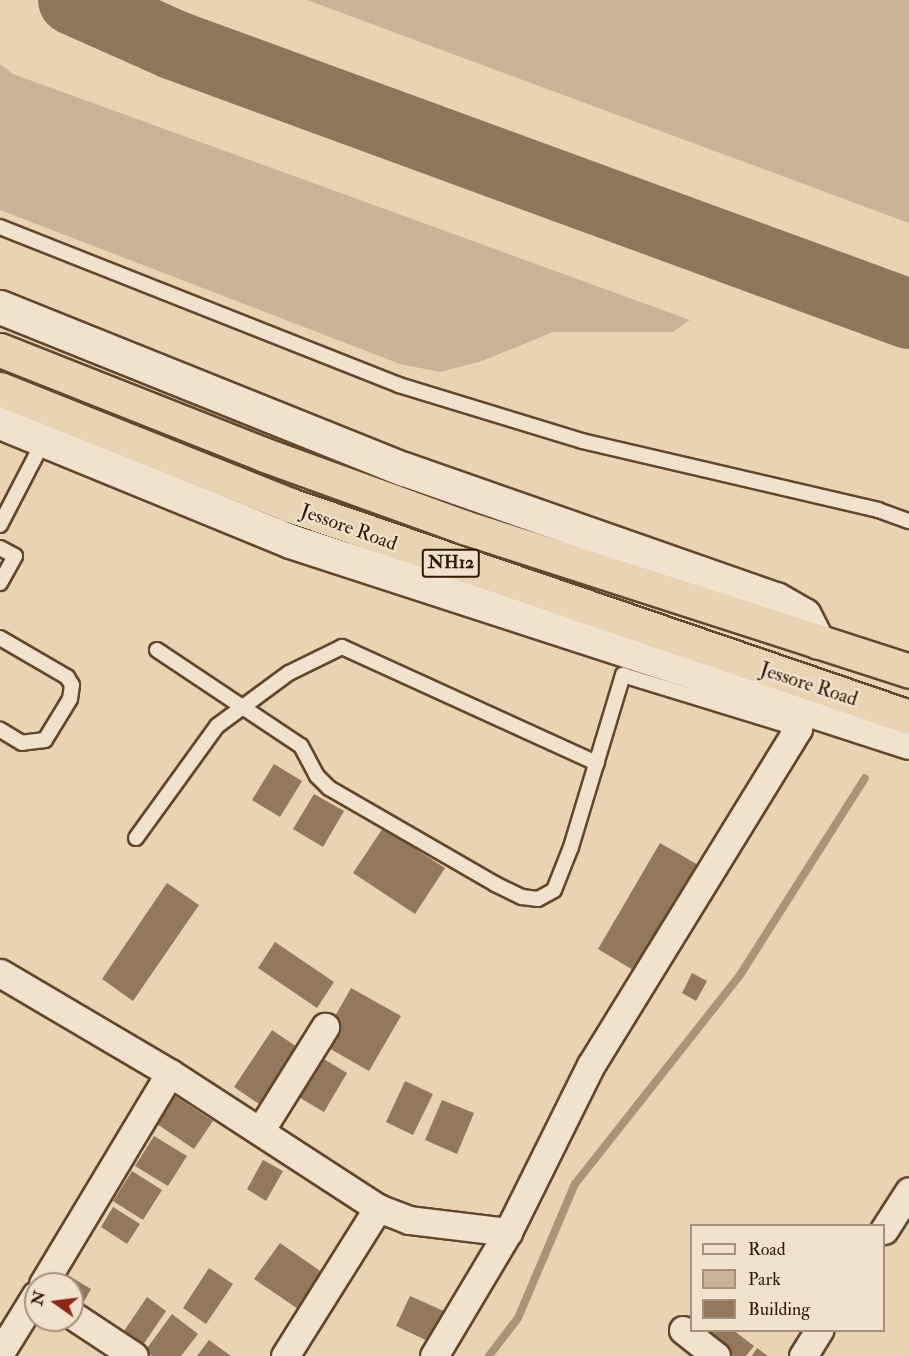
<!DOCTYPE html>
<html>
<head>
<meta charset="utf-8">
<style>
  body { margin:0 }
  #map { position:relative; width:909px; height:1356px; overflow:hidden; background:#e8d3b2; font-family:"IM FELL Double Pica",serif }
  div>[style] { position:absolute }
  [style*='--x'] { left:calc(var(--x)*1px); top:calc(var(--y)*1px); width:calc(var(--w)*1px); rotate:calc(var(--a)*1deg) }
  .green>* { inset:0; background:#c9b394 }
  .stream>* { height:8px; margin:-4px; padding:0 4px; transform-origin:4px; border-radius:4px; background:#ab9375 }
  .taxiway>* { height:70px; margin:-35px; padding:0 35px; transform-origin:35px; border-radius:35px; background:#8e7659 }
  .building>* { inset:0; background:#92795d }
  .roads { filter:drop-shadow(2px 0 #61472c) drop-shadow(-2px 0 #61472c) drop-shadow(0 2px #61472c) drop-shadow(0 -2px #61472c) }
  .lane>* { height:14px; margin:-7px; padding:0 7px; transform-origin:7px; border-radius:7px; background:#f0e2cd }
  .street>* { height:27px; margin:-13.5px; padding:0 13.5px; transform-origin:13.5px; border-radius:13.5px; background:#f0e2cd }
  .secondary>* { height:33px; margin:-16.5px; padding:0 16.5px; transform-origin:16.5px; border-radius:16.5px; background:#f0e2cd }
  .highway>* { height:33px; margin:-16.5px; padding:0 16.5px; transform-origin:16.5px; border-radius:16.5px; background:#e8d3b2 }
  span { translate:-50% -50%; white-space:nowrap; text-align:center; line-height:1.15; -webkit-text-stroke:5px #f0e2cd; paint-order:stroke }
  .shield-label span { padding:2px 4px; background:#f0e2cd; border:2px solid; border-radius:4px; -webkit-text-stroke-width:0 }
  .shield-label { font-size:18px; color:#341800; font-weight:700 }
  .street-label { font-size:20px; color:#341800 }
  .legend { position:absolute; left:690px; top:1224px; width:195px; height:108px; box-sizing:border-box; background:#f0e2cd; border:2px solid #a5917b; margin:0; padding:8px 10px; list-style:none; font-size:18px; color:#341800 }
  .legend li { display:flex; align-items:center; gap:12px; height:30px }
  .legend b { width:30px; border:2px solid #a5917b }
  .north { position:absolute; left:24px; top:1272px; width:60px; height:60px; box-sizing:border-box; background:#f0e2cd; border:2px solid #a5917b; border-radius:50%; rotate:284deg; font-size:16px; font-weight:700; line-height:24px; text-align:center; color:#341800 }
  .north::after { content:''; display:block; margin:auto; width:21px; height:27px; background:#8f2418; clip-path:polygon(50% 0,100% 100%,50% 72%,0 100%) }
</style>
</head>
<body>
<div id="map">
  <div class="green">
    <i style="clip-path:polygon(307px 0,909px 0,909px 223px)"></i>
    <i style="clip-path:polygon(0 64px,13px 74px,690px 320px,673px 332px,553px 332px,482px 361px,440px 372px,400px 364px,0 210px)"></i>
  </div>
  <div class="stream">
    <i style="--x:489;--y:1356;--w:48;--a:-52.7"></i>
    <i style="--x:518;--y:1318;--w:146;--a:-67"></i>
    <i style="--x:575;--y:1184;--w:266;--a:-51.7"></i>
    <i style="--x:740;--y:975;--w:233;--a:-57.6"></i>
  </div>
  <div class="taxiway">
    <i style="--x:73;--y:0;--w:111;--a:24"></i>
    <i style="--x:174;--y:45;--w:783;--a:20.1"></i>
  </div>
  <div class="building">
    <i style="clip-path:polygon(274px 764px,302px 781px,280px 817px,252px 800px)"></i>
    <i style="clip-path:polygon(314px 794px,344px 811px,323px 847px,293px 829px)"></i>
    <i style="clip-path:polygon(383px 828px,445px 868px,415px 914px,353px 873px)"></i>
    <i style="clip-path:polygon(660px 843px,700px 866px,638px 973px,598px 949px)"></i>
    <i style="clip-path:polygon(167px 883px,199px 905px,133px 1001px,102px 979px)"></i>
    <i style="clip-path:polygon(275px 942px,334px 982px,317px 1008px,258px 968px)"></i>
    <i style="clip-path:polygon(692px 973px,707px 981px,696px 1001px,682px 993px)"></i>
    <i style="clip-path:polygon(351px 988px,401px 1016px,369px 1071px,320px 1043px)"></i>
    <i style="clip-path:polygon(272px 1030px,300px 1049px,262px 1106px,234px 1087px)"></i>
    <i style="clip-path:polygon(314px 1053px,347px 1073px,324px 1112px,290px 1092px)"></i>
    <i style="clip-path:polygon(405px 1081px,433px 1094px,413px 1135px,386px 1122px)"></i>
    <i style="clip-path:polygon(175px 1096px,213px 1121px,194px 1149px,157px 1124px)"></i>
    <i style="clip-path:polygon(442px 1100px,474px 1113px,457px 1154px,425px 1140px)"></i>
    <i style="clip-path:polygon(154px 1136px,187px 1156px,168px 1186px,135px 1166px)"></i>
    <i style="clip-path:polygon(263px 1160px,283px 1171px,266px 1201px,247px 1189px)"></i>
    <i style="clip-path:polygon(132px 1171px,162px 1190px,143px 1220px,113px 1201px)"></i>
    <i style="clip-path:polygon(113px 1207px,140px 1224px,127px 1244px,101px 1227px)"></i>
    <i style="clip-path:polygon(280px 1243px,326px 1275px,301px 1311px,254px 1279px)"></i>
    <i style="clip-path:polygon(209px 1268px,233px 1284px,206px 1324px,183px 1308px)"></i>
    <i style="clip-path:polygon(66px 1274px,91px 1289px,80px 1309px,72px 1304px,72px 1284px,60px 1284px)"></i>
    <i style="clip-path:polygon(410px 1296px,446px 1312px,432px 1343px,396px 1326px)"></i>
    <i style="clip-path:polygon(147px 1297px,166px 1311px,141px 1348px,122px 1334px)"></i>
    <i style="clip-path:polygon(172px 1314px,198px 1334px,181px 1356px,152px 1356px,145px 1351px)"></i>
    <i style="clip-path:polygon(703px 1330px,733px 1330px,754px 1346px,746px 1356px,733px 1356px)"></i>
    <i style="clip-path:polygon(209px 1340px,231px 1356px,197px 1356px)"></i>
    <i style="clip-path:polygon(757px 1348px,768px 1356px,752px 1356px)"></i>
  </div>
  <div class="roads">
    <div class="lane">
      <i style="--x:0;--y:227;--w:429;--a:21.6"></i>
      <i style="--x:399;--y:385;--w:191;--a:17"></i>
      <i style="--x:582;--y:441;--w:304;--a:13.1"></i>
      <i style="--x:878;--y:510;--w:33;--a:20"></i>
      <i style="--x:0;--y:525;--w:96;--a:-62.6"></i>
      <i style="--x:0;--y:548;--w:17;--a:28"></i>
      <i style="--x:15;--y:556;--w:31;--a:119"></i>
      <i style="--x:0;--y:638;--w:78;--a:30.2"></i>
      <i style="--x:67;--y:677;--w:9;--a:58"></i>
      <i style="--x:72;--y:685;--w:14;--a:98"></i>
      <i style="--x:70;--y:699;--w:48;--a:121.4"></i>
      <i style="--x:45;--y:740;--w:23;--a:173"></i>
      <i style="--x:22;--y:743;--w:26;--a:-149"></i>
      <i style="--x:157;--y:650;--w:173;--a:33.7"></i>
      <i style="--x:301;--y:746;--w:34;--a:62"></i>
      <i style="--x:317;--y:776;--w:17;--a:45"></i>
      <i style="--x:329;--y:788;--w:192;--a:30"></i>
      <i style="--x:495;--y:884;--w:30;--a:26"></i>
      <i style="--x:522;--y:897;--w:16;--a:7"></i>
      <i style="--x:538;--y:899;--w:18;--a:-29"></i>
      <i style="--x:554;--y:890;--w:46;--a:-68.4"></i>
      <i style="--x:571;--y:847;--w:180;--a:-73.2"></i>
      <i style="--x:623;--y:675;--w:183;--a:17.1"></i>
      <i style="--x:136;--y:838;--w:138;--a:-54.1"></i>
      <i style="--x:217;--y:726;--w:89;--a:-36.4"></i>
      <i style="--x:289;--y:673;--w:59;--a:-26.1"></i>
      <i style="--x:342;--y:647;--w:280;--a:24.5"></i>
    </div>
    <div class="street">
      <i style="--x:0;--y:973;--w:197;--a:30.5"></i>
      <i style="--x:170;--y:1073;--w:248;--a:33"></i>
      <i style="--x:378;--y:1208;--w:33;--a:21"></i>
      <i style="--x:409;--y:1220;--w:100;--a:6.9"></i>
      <i style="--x:260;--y:1131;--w:123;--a:-58"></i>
      <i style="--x:884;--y:1230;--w:46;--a:-57.3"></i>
      <i style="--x:43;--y:1284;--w:246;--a:-59"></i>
      <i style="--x:72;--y:1315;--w:74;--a:33.5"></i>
      <i style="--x:683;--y:1330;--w:42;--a:38.2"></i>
      <i style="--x:0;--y:1353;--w:68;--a:-58.2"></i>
      <i style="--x:285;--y:1356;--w:175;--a:-57.9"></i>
      <i style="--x:434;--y:1356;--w:144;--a:-59.2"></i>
      <i style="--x:508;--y:1232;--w:186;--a:-63.6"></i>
      <i style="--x:591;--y:1065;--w:395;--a:-58.4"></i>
      <i style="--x:798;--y:729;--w:22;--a:-98"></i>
      <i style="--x:795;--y:707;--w:19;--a:-81"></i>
      <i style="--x:803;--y:1356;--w:31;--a:-58"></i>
    </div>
    <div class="secondary">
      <i style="--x:0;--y:307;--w:435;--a:21.9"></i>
      <i style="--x:404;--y:469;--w:394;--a:19.3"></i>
      <i style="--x:776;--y:599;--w:32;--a:30"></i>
      <i style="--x:804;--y:615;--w:30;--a:63"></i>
      <i style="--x:0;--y:422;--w:313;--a:22.3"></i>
      <i style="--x:290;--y:541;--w:651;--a:17.99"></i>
    </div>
    <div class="highway">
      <i style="--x:0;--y:350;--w:285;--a:21.6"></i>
      <i style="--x:265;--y:455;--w:212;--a:19.9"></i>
      <i style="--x:464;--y:527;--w:468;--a:17.9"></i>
      <i style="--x:0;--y:389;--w:309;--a:21.8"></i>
      <i style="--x:287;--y:504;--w:657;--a:18.9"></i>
    </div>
  </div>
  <div class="shield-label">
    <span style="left:451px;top:563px">NH12</span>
  </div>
  <div class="street-label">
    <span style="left:349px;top:527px;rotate:20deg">Jessore Road</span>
    <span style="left:809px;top:684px;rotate:18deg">Jessore Road</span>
  </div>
  <ul class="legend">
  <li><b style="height:8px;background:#f0e2cd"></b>Road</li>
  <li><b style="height:16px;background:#c9b394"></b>Park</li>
  <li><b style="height:16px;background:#92795d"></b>Building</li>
  </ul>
  <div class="north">N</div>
</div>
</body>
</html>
